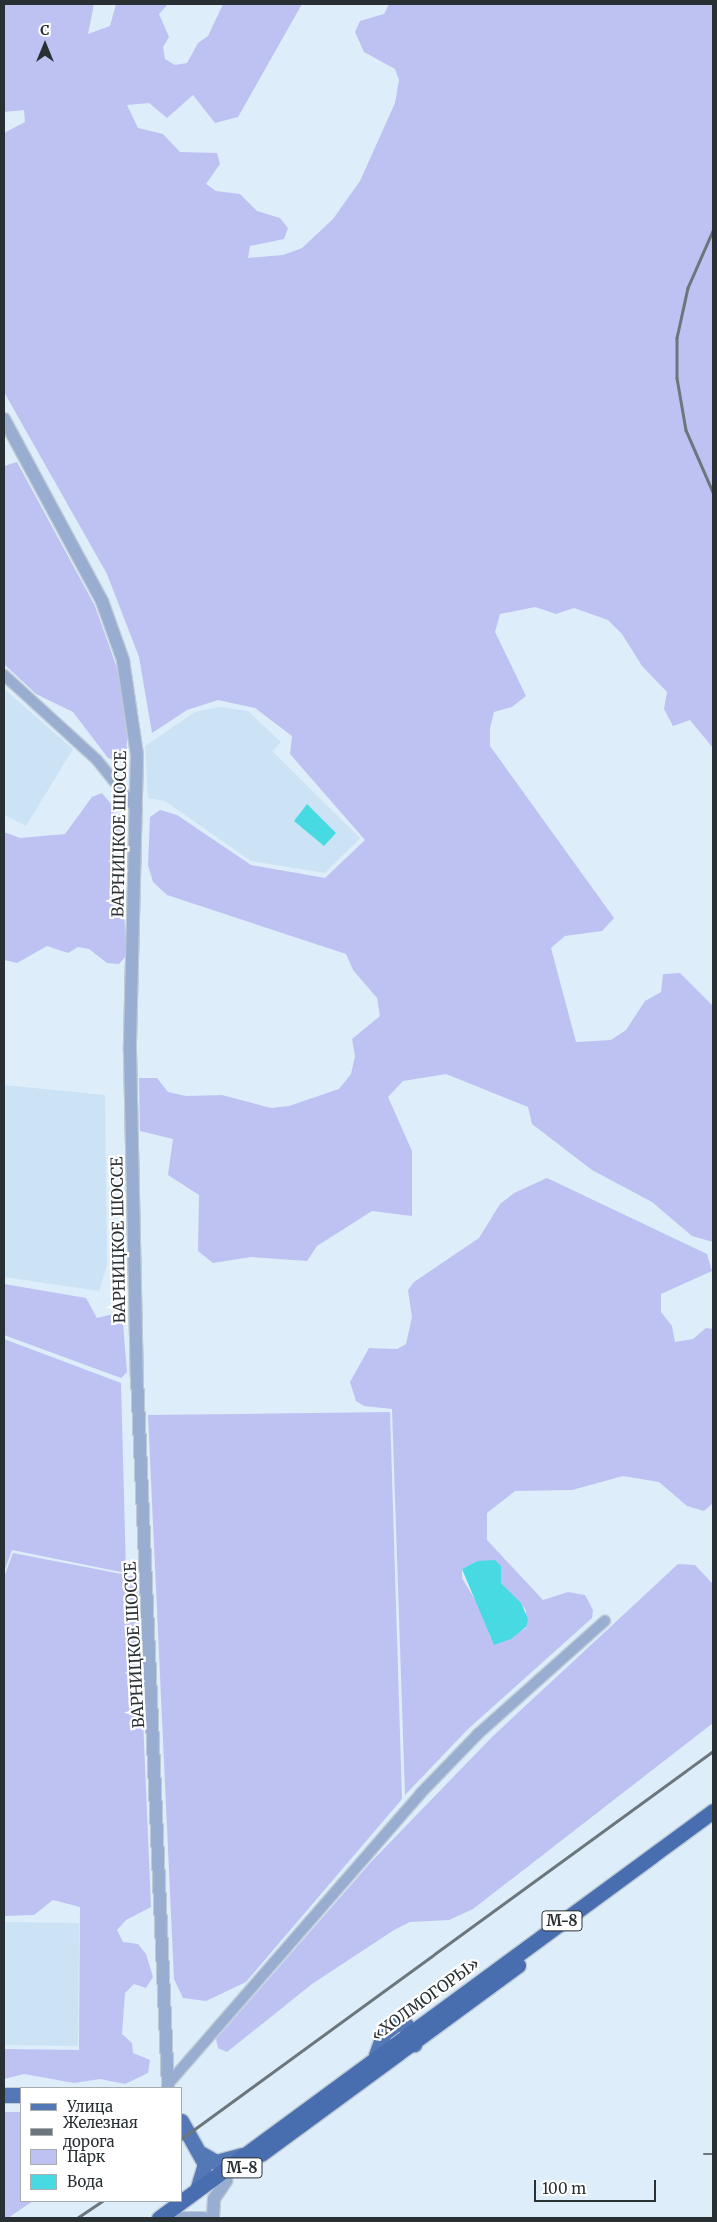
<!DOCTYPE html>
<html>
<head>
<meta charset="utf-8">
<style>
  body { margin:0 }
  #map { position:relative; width:717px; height:2222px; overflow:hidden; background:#ddedfa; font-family:Merriweather,serif }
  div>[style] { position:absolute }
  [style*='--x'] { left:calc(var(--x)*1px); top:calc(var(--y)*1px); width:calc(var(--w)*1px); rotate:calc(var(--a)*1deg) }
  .built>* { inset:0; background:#cce3f5 }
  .green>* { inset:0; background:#bec2f2 }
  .water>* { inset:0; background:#47dae2 }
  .roads { filter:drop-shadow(1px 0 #bdcbd6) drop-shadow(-1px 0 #bdcbd6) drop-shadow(0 1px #bdcbd6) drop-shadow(0 -1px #bdcbd6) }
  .minor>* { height:10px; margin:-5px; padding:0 5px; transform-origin:5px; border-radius:5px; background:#99add0 }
  .tertiary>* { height:12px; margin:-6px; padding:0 6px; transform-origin:6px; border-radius:6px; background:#99add0 }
  .primary>* { height:15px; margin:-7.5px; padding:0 7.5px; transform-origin:7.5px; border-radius:7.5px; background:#5478b5 }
  .trunk>* { height:15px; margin:-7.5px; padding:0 7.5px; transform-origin:7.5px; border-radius:7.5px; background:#486eb0 }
  .rail>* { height:2.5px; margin:-1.25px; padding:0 1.25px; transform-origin:1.25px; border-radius:1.25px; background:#6c767d }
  span { translate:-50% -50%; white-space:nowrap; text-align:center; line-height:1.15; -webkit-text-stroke:4.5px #fff; paint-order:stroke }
  .shield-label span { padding:1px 4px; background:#fff; border:1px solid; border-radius:4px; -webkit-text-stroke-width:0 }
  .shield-label { font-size:15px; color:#293034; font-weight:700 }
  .street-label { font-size:16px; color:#293034 }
  .frame { position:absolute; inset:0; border:5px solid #293034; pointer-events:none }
  .legend { position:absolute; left:20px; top:2087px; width:162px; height:115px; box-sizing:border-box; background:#fff; border:1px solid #a9acae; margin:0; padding:6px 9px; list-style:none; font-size:15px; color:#293034 }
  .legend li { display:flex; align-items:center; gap:10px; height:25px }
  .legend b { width:25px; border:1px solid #a9acae }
  .north { position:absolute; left:20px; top:20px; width:50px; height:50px; -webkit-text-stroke:4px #fff; paint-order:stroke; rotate:0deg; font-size:14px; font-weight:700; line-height:20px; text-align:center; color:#293034 }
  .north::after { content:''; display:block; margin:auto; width:18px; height:22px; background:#293034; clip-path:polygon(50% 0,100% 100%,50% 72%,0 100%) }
  .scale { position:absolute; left:534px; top:2180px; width:122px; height:22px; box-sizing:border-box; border:2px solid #293034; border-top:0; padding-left:6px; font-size:15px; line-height:18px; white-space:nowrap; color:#293034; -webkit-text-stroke:4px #fff; paint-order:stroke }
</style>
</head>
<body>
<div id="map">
  <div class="built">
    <i style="clip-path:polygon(4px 689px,73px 749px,26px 826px,4px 815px)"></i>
    <i style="clip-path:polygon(219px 707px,248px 711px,281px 742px,272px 751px,360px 838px,325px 873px,251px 861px,165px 801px,148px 798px,145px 746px,195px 712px)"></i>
    <i style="clip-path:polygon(4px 1085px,105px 1095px,107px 1265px,99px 1291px,4px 1277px)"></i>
    <i style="clip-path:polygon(4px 1922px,79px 1923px,78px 2046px,4px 2045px)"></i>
  </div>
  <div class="green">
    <i style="clip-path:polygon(4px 4px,94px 4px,88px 34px,110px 26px,116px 4px,168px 4px,159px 14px,169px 37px,163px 47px,165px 59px,175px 65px,187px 63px,198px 43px,208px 36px,223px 4px,302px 4px,238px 117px,215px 123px,193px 95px,167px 118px,149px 103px,127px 105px,138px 128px,163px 134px,180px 152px,217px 153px,220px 164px,206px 184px,216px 191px,240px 194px,257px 211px,280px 218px,288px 228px,284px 239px,250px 246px,248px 258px,283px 255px,302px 248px,333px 219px,360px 181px,395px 103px,399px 80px,395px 69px,364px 52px,355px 32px,360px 21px,384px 14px,389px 4px,713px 4px,713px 748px,690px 720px,673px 726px,664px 709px,667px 692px,642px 666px,622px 634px,608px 620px,574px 608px,556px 614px,535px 607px,500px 614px,495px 632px,526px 696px,512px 707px,494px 712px,490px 728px,490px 746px,614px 918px,602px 931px,565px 936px,551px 948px,576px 1042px,611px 1040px,626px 1030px,645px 1001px,661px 992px,663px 974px,680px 973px,713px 1006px,713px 1242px,692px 1236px,652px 1202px,592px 1170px,532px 1124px,528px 1107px,446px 1074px,403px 1081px,388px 1097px,412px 1151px,412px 1216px,372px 1211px,317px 1246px,307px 1261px,251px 1257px,213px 1263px,198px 1251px,199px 1195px,168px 1175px,173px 1139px,140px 1131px,139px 1078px,157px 1078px,168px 1092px,186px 1096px,222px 1095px,271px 1108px,289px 1106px,339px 1089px,351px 1074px,355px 1056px,352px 1039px,380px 1016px,377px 998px,353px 970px,346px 954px,167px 895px,153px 882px,148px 865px,150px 817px,160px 810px,177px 815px,251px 865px,325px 878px,365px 840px,290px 754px,292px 736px,255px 708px,218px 700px,187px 710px,152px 733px,139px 657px,107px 574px,4px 392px,4px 133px,25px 122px,24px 110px,4px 112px)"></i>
    <i style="clip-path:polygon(17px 462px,95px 606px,117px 668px,128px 724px,126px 758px,120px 762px,108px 758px,73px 712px,36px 694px,4px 664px,4px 466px)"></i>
    <i style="clip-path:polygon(102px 793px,116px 810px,121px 833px,126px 956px,119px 964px,107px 963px,89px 949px,78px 947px,68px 953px,47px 946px,17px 963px,4px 960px,4px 832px,20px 838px,65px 834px,92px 797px)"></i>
    <i style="clip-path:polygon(evenodd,547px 1178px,707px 1254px,712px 1271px,661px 1294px,661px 1312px,672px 1326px,675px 1342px,693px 1339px,706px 1328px,713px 1329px,713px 1503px,704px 1511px,687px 1506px,659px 1482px,623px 1476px,572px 1490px,515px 1491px,487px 1513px,487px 1540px,543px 1600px,568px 1592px,585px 1595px,593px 1610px,592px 1618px,468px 1729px,405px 1795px,392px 1409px,364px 1406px,356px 1401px,350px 1382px,369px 1348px,397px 1349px,406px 1344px,412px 1317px,408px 1290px,414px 1282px,479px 1238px,500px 1204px,514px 1193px,547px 1178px,477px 1561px,501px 1566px,501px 1583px,526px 1610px,526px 1628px,518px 1633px,490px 1637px,486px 1618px,462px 1578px,462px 1569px,477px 1561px)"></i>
    <i style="clip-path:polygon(4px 1284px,86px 1298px,97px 1318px,122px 1312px,127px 1372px,121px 1378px,4px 1335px)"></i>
    <i style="clip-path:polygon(4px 1339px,121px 1383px,126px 1573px,12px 1550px,4px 1572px)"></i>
    <i style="clip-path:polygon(390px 1412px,402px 1799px,246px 1982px,206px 2001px,183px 1998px,174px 1979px,148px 1415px)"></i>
    <i style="clip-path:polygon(13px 1553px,137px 1577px,151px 1907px,126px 1920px,117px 1930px,123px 1942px,138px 1944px,146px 1954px,153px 1977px,146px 1988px,134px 1984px,125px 1993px,122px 2034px,132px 2043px,133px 2053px,150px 2060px,148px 2073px,125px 2084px,100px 2079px,74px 2083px,24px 2074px,4px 2079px,4px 2049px,79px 2050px,80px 1907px,53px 1900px,34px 1915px,4px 1916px,4px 1577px)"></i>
    <i style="clip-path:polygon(678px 1564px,695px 1565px,713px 1584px,713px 1723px,473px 1909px,449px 1920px,410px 1922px,394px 1930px,312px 1984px,227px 2052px,218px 2048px,216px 2039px,371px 1862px,492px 1737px)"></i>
    <i style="clip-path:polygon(4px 2112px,21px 2112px,21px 2201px,33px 2201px,8px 2218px,4px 2218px)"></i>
  </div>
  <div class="water">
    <i style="clip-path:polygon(307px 804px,336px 833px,324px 846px,294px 821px)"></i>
    <i style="clip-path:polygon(495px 1560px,501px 1566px,501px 1583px,521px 1603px,528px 1619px,526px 1627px,511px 1639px,494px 1645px,462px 1569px,477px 1561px)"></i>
  </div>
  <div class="roads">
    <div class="minor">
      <i style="--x:4;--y:675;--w:126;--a:42.4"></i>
      <i style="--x:97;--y:760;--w:64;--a:51.3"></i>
      <i style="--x:169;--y:2083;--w:384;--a:-49"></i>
      <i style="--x:421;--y:1793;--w:82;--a:-46"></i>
      <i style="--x:478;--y:1734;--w:170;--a:-41.7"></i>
    </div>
    <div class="tertiary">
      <i style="--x:4;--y:419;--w:207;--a:61.7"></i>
      <i style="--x:102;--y:601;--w:63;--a:70.4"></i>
      <i style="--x:123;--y:660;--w:96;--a:81.6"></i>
      <i style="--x:137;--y:755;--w:296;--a:91.4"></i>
      <i style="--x:130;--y:1051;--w:326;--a:88.8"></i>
      <i style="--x:137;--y:1377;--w:712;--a:87.5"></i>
      <i style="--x:180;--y:2218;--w:24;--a:0"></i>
      <i style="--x:213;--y:2218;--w:19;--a:-87"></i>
      <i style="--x:214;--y:2199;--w:22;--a:-56"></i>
    </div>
    <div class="primary">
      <i style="--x:376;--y:2055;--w:23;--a:-70"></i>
      <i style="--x:384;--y:2033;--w:17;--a:-36"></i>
      <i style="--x:398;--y:2023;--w:8;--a:14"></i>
      <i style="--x:406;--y:2025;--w:21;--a:67"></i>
      <i style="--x:4;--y:2095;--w:17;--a:0"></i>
      <i style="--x:181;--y:2121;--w:49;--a:60.8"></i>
      <i style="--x:205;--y:2164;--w:27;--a:107"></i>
      <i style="--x:202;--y:2154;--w:16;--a:30"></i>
      <i style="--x:216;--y:2162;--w:27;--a:-15"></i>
    </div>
    <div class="trunk">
      <i style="--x:261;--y:2154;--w:319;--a:-36.3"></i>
      <i style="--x:159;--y:2218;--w:687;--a:-36.3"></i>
    </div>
  </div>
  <div class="rail">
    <i style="--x:713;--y:231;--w:62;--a:113.7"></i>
    <i style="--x:688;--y:288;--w:51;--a:102.4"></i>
    <i style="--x:677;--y:338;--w:40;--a:90"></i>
    <i style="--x:677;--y:378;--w:53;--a:80.2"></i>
    <i style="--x:686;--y:430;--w:68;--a:66.5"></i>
    <i style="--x:181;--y:2139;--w:658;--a:-36.1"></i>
    <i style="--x:704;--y:2154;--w:9;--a:0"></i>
    <i style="--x:77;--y:2218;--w:30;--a:-34"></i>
  </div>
  <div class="shield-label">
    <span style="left:562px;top:1921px">М-8</span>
    <span style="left:242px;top:2168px">М-8</span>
  </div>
  <div class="street-label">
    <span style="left:119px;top:834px;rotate:-89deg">ВАРНИЦКОЕ ШОССЕ</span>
    <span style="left:118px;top:1240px;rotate:-91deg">ВАРНИЦКОЕ ШОССЕ</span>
    <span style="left:134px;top:1645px;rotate:-93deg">ВАРНИЦКОЕ ШОССЕ</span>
    <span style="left:425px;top:1999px;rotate:-36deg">«ХОЛМОГОРЫ»</span>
  </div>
  <div class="frame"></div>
  <ul class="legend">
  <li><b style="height:6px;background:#5478b5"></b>Улица</li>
  <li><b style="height:6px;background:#6c767d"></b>Железная дорога</li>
  <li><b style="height:14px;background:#bec2f2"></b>Парк</li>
  <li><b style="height:14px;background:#47dae2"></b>Вода</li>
  </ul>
  <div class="north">С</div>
  <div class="scale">100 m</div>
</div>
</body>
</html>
